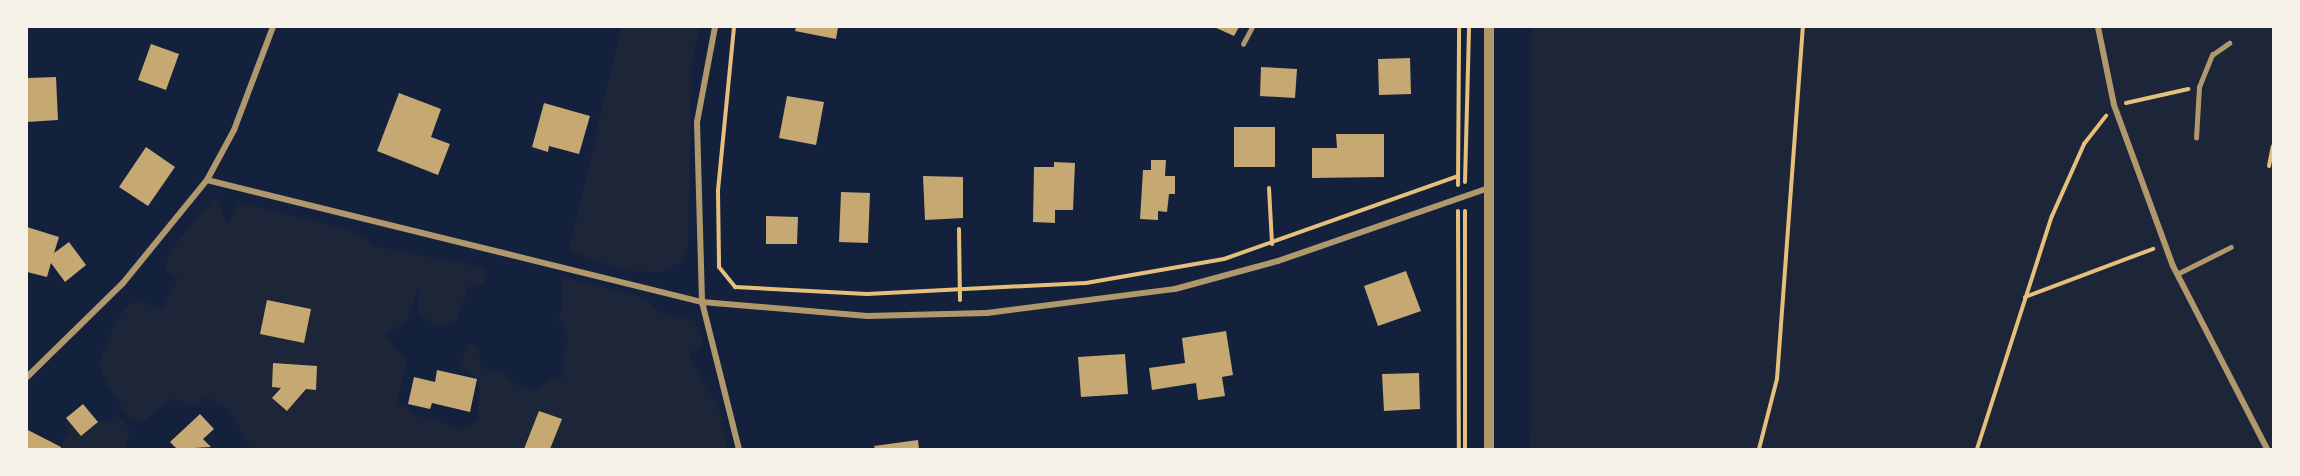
<!DOCTYPE html>
<html>
<head>
<meta charset="utf-8">
<style>
  body { margin:0 }
  #map { position:relative; width:2300px; height:476px; overflow:hidden; background:#14213d; font-family:"Fira Sans Condensed",sans-serif }
  div>[style] { position:absolute }
  [style*='--x'] { left:calc(var(--x)*1px); top:calc(var(--y)*1px); width:calc(var(--w)*1px); rotate:calc(var(--a)*1deg) }
  .green>* { inset:0; background:#1d2539 }
  .building>* { inset:0; background:#c6a872 }
  .path>* { height:4px; margin:-2px; padding:0 2px; transform-origin:2px; border-radius:2px; background:#e5c07b }
  .service>* { height:4.5px; margin:-2.25px; padding:0 2.25px; transform-origin:2.25px; border-radius:2.25px; background:#b1986c }
  .minor>* { height:6px; margin:-3px; padding:0 3px; transform-origin:3px; border-radius:3px; background:#b1986c }
  .tertiary>* { height:10px; margin:-5px; padding:0 5px; transform-origin:5px; border-radius:5px; background:#b1986c }
  span { translate:-50% -50%; white-space:nowrap; text-align:center; line-height:1.15; -webkit-text-stroke:6px #f6f1e7; paint-order:stroke }
  .frame { position:absolute; inset:0; border:28px solid #f6f1e7; pointer-events:none }
</style>
</head>
<body>
<div id="map">
  <div class="green">
    <i style="clip-path:polygon(621px 27px,699px 27px,692px 61px,688px 250px,680px 263px,662px 272px,626px 271px,569px 251px)"></i>
    <i style="clip-path:polygon(1532px 27px,2273px 27px,2273px 449px,1531px 449px)"></i>
    <i style="clip-path:polygon(215px 196px,228px 225px,239px 203px,352px 230px,374px 246px,487px 268px,483px 284px,467px 288px,457px 320px,440px 327px,419px 315px,419px 286px,407px 320px,385px 336px,407px 362px,397px 402px,417px 416px,434px 419px,458px 430px,478px 421px,479px 379px,459px 365px,469px 344px,479px 347px,480px 364px,487px 371px,501px 370px,513px 383px,533px 391px,557px 376px,564px 379px,564px 347px,569px 340px,559px 319px,563px 297px,560px 276px,645px 298px,661px 313px,695px 321px,704px 344px,689px 355px,721px 413px,727px 449px,251px 449px,229px 409px,206px 397px,196px 408px,173px 398px,143px 422px,130px 419px,106px 383px,99px 362px,116px 321px,129px 305px,139px 300px,161px 310px,178px 279px,164px 269px,172px 249px)"></i>
    <i style="clip-path:polygon(116px 414px,129px 429px,126px 449px,62px 449px,63px 440px,69px 434px,65px 423px,108px 422px)"></i>
  </div>
  <div class="building">
    <i style="clip-path:polygon(796px 27px,838px 27px,836px 39px,795px 31px)"></i>
    <i style="clip-path:polygon(1214px 27px,1239px 27px,1234px 36px)"></i>
    <i style="clip-path:polygon(151px 44px,179px 54px,166px 90px,138px 80px)"></i>
    <i style="clip-path:polygon(1410px 58px,1411px 94px,1379px 95px,1378px 59px)"></i>
    <i style="clip-path:polygon(1261px 67px,1297px 69px,1295px 98px,1260px 96px)"></i>
    <i style="clip-path:polygon(56px 77px,58px 120px,27px 122px,27px 78px)"></i>
    <i style="clip-path:polygon(399px 93px,441px 109px,431px 137px,450px 144px,438px 175px,377px 151px)"></i>
    <i style="clip-path:polygon(787px 96px,824px 102px,816px 145px,779px 138px)"></i>
    <i style="clip-path:polygon(544px 103px,590px 116px,579px 154px,549px 146px,548px 152px,532px 147px)"></i>
    <i style="clip-path:polygon(1234px 127px,1275px 127px,1275px 167px,1234px 167px)"></i>
    <i style="clip-path:polygon(1336px 134px,1384px 134px,1384px 177px,1312px 178px,1312px 148px,1337px 148px)"></i>
    <i style="clip-path:polygon(146px 147px,175px 167px,148px 206px,119px 187px)"></i>
    <i style="clip-path:polygon(1151px 160px,1166px 160px,1165px 176px,1175px 176px,1175px 194px,1169px 194px,1167px 212px,1158px 211px,1158px 220px,1140px 219px,1143px 170px,1151px 170px)"></i>
    <i style="clip-path:polygon(1054px 162px,1075px 163px,1073px 210px,1055px 210px,1055px 223px,1033px 222px,1034px 167px,1054px 167px)"></i>
    <i style="clip-path:polygon(923px 176px,963px 177px,963px 218px,925px 220px)"></i>
    <i style="clip-path:polygon(841px 192px,870px 193px,868px 243px,839px 242px)"></i>
    <i style="clip-path:polygon(766px 216px,798px 217px,797px 244px,766px 244px)"></i>
    <i style="clip-path:polygon(27px 227px,59px 237px,54px 253px,69px 242px,86px 265px,65px 282px,51px 263px,47px 277px,27px 272px)"></i>
    <i style="clip-path:polygon(1406px 271px,1421px 311px,1378px 326px,1364px 286px)"></i>
    <i style="clip-path:polygon(267px 300px,311px 309px,304px 343px,260px 334px)"></i>
    <i style="clip-path:polygon(1226px 331px,1233px 375px,1222px 377px,1225px 396px,1198px 400px,1196px 383px,1152px 390px,1149px 368px,1185px 363px,1182px 338px)"></i>
    <i style="clip-path:polygon(1125px 354px,1128px 394px,1081px 397px,1078px 357px)"></i>
    <i style="clip-path:polygon(273px 363px,317px 366px,316px 390px,306px 389px,287px 411px,272px 398px,281px 388px,272px 387px)"></i>
    <i style="clip-path:polygon(437px 370px,477px 379px,470px 412px,432px 403px,430px 409px,408px 404px,414px 377px,435px 382px)"></i>
    <i style="clip-path:polygon(1419px 373px,1420px 409px,1384px 411px,1382px 374px)"></i>
    <i style="clip-path:polygon(83px 404px,98px 422px,81px 436px,66px 418px)"></i>
    <i style="clip-path:polygon(539px 411px,562px 419px,550px 449px,524px 449px)"></i>
    <i style="clip-path:polygon(200px 414px,214px 429px,203px 439px,211px 447px,177px 449px,170px 442px)"></i>
    <i style="clip-path:polygon(28px 430px,61px 447px,61px 449px,27px 449px)"></i>
    <i style="clip-path:polygon(918px 440px,919px 449px,875px 449px,874px 446px)"></i>
  </div>
  <div class="path">
    <i style="--x:734;--y:27;--w:165;--a:95.6"></i>
    <i style="--x:718;--y:191;--w:76;--a:89.2"></i>
    <i style="--x:719;--y:267;--w:26;--a:51"></i>
    <i style="--x:735;--y:287;--w:132;--a:3"></i>
    <i style="--x:867;--y:294;--w:219;--a:-2.9"></i>
    <i style="--x:1086;--y:283;--w:140;--a:-9.9"></i>
    <i style="--x:1224;--y:259;--w:248;--a:-19.5"></i>
    <i style="--x:2126;--y:103;--w:64;--a:-12.7"></i>
    <i style="--x:2269;--y:166;--w:20;--a:-79"></i>
    <i style="--x:1465;--y:182;--w:155;--a:-88.5"></i>
    <i style="--x:1458;--y:185;--w:158;--a:-89.6"></i>
    <i style="--x:1269;--y:188;--w:56;--a:86.9"></i>
    <i style="--x:1458;--y:211;--w:238;--a:89.8"></i>
    <i style="--x:1465;--y:211;--w:238;--a:90"></i>
    <i style="--x:959;--y:229;--w:71;--a:89.2"></i>
    <i style="--x:2025;--y:297;--w:137;--a:-20.6"></i>
    <i style="--x:1759;--y:449;--w:72;--a:-75.6"></i>
    <i style="--x:1777;--y:379;--w:353;--a:-85.8"></i>
    <i style="--x:1977;--y:449;--w:245;--a:-72.2"></i>
    <i style="--x:2052;--y:216;--w:79;--a:-66"></i>
    <i style="--x:2084;--y:144;--w:36;--a:-52"></i>
  </div>
  <div class="service">
    <i style="--x:1243;--y:44;--w:19;--a:-62"></i>
    <i style="--x:2196;--y:138;--w:51;--a:-86.6"></i>
    <i style="--x:2199;--y:87;--w:35;--a:-68"></i>
    <i style="--x:2212;--y:55;--w:21;--a:-35"></i>
    <i style="--x:2177;--y:274;--w:60;--a:-26.6"></i>
  </div>
  <div class="minor">
    <i style="--x:715;--y:27;--w:97;--a:100.7"></i>
    <i style="--x:697;--y:122;--w:180;--a:88.4"></i>
    <i style="--x:702;--y:302;--w:152;--a:75.9"></i>
    <i style="--x:2098;--y:27;--w:80;--a:78.4"></i>
    <i style="--x:2114;--y:105;--w:171;--a:69.9"></i>
    <i style="--x:2173;--y:266;--w:206;--a:62.8"></i>
    <i style="--x:207;--y:180;--w:510;--a:13.85"></i>
    <i style="--x:702;--y:302;--w:166;--a:4.8"></i>
    <i style="--x:867;--y:316;--w:120;--a:-1.4"></i>
    <i style="--x:987;--y:313;--w:190;--a:-7.3"></i>
    <i style="--x:1175;--y:289;--w:107;--a:-15.2"></i>
    <i style="--x:1278;--y:261;--w:223;--a:-19.1"></i>
    <i style="--x:27;--y:377;--w:134;--a:-44.4"></i>
    <i style="--x:123;--y:283;--w:133;--a:-50.8"></i>
    <i style="--x:207;--y:180;--w:57;--a:-61.6"></i>
    <i style="--x:234;--y:130;--w:110;--a:-69.3"></i>
  </div>
  <div class="tertiary">
    <i style="--x:1489;--y:449;--w:422;--a:-90"></i>
  </div>
  <div class="frame"></div>
</div>
</body>
</html>
